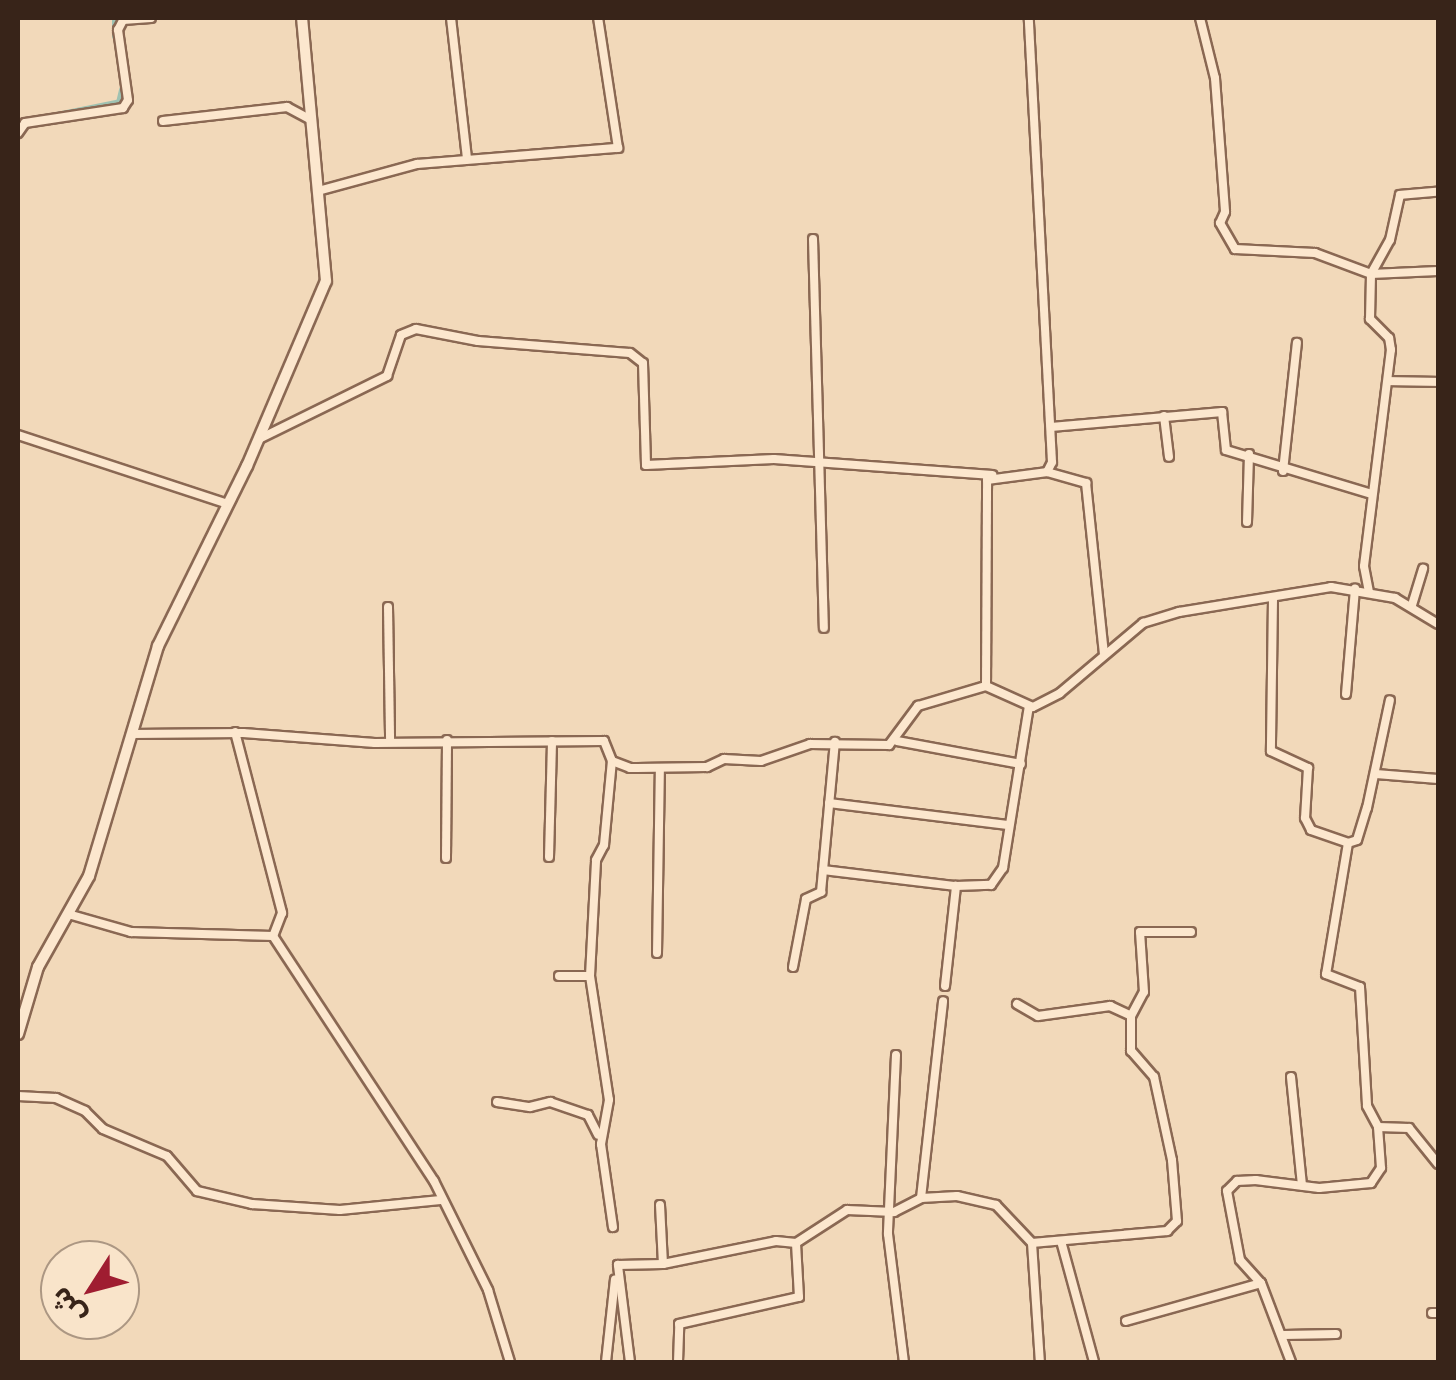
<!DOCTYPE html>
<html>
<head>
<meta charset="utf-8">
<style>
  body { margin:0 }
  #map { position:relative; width:1456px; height:1380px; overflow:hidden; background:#f2d9ba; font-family:"Source Serif 4","Noto Sans Arabic",serif }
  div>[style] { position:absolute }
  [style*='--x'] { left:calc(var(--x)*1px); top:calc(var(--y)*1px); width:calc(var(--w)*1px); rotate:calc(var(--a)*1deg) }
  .canal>* { height:8px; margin:-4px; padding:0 4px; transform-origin:4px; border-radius:4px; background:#9fc2b2 }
  .roads { filter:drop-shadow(2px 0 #8a6853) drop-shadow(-2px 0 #8a6853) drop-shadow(0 2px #8a6853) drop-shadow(0 -2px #8a6853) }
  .street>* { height:8px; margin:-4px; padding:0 4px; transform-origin:4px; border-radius:4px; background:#fce7ce }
  .secondary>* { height:10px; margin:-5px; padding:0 5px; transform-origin:5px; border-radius:5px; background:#fce7ce }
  span { translate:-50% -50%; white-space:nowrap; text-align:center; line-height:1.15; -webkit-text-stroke:10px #f9e4ca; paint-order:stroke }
  .frame { position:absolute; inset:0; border:20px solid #382419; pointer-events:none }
  .north { position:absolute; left:40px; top:1240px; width:100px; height:100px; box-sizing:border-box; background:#f9e4ca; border:2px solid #ac9783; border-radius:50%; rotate:234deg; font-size:28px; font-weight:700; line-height:40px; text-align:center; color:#382419 }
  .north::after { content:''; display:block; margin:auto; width:35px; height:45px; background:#9f1d31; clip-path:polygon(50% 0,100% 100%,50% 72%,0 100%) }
</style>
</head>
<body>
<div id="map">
  <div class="canal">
    <i style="--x:116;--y:36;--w:18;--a:-90"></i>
    <i style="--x:18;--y:124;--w:104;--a:-11.6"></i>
    <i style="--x:120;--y:103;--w:13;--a:-77"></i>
  </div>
  <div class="roads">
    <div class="street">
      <i style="--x:451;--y:18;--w:141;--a:83.5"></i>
      <i style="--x:1200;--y:18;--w:62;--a:76"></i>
      <i style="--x:1215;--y:78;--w:134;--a:85.7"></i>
      <i style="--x:1225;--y:212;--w:12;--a:114"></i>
      <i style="--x:1220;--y:223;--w:30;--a:60"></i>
      <i style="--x:1235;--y:249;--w:80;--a:2.9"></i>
      <i style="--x:1315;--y:253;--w:60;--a:20.6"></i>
      <i style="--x:1371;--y:274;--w:67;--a:-2.6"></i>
      <i style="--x:163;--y:121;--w:125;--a:-6.4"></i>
      <i style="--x:287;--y:107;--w:27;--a:28"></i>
      <i style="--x:18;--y:133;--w:12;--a:-55"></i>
      <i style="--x:25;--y:123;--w:99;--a:-8.7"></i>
      <i style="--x:123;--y:108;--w:9;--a:-58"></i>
      <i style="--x:128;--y:100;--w:71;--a:-98.1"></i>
      <i style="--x:118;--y:30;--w:11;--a:-63"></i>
      <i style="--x:123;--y:20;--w:28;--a:-4"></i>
      <i style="--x:318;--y:191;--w:103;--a:-15.3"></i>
      <i style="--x:417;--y:164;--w:202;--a:-4.6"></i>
      <i style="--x:618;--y:148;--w:132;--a:-98.7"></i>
      <i style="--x:813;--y:239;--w:389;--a:88.4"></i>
      <i style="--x:1388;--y:381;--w:50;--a:1.1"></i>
      <i style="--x:1164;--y:416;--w:41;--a:83"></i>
      <i style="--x:1051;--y:427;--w:172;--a:-5"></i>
      <i style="--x:1222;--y:412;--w:38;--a:84"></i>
      <i style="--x:1226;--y:450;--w:152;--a:16.8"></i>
      <i style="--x:18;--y:435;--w:221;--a:18.2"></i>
      <i style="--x:259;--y:439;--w:143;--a:-26.2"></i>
      <i style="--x:387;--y:376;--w:43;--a:-71.1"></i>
      <i style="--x:401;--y:335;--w:16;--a:-22"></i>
      <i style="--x:416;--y:329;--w:63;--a:11"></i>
      <i style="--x:478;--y:341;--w:152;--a:4.5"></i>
      <i style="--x:630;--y:353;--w:16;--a:38"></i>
      <i style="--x:643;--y:363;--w:102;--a:88.3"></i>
      <i style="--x:646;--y:465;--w:128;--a:-2.7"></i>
      <i style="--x:774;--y:459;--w:219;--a:4.2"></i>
      <i style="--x:1283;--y:471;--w:129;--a:-83.8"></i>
      <i style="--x:1047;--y:472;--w:41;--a:15.8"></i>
      <i style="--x:1086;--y:483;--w:171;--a:84"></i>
      <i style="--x:1247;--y:522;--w:68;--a:-88.3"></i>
      <i style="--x:1369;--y:592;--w:26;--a:-101"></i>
      <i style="--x:1364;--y:566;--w:218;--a:-82.9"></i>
      <i style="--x:1391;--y:350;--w:12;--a:-99"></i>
      <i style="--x:1389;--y:338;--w:27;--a:-135"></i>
      <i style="--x:1370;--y:319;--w:45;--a:-88.7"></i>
      <i style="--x:1371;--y:274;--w:39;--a:-61"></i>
      <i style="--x:1390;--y:240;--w:46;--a:-77.5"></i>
      <i style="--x:1400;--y:195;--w:38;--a:-5"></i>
      <i style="--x:1273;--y:599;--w:152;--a:90.8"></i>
      <i style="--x:1271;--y:751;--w:41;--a:24.7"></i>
      <i style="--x:1308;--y:768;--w:50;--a:93.4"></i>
      <i style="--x:1305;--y:818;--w:13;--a:63"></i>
      <i style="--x:1311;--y:830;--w:39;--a:19"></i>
      <i style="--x:1348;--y:843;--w:133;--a:99.5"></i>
      <i style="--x:1326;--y:974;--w:36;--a:21"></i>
      <i style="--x:1360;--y:987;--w:119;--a:86.6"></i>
      <i style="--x:1367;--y:1106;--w:24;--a:62"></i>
      <i style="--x:1378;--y:1127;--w:41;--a:85.8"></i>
      <i style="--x:1381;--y:1168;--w:18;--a:124"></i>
      <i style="--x:1371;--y:1183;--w:52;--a:174.5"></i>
      <i style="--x:1319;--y:1188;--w:64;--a:-172.8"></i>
      <i style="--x:1256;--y:1180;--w:19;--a:177"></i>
      <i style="--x:1237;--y:1181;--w:14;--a:135"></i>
      <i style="--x:1227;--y:1191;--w:70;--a:79.3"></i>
      <i style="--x:1240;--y:1260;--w:31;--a:48"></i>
      <i style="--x:1261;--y:1283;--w:85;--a:69.2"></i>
      <i style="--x:1412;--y:605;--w:38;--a:-73"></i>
      <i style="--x:388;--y:607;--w:133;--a:89.1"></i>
      <i style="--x:986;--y:686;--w:206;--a:-89.7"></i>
      <i style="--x:987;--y:480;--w:61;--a:-7.6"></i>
      <i style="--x:1047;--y:472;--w:11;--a:-63"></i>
      <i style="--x:1052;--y:462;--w:445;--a:-93"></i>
      <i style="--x:1346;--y:694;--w:106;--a:-85.1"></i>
      <i style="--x:235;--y:732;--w:187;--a:75.4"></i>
      <i style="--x:282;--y:913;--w:25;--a:111"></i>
      <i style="--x:273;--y:936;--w:293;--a:56.7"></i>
      <i style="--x:434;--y:1181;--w:122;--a:63.6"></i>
      <i style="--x:488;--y:1290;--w:75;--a:73"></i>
      <i style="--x:132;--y:734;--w:111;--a:-0.5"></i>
      <i style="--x:243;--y:733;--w:132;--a:4.3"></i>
      <i style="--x:375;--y:743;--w:229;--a:-0.5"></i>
      <i style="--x:604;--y:741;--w:22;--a:68"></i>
      <i style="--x:612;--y:761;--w:19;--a:21"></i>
      <i style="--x:630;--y:768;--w:77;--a:-0.7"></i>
      <i style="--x:707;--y:767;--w:19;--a:-25"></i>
      <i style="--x:724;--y:759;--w:37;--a:3"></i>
      <i style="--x:761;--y:761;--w:52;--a:-19.1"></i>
      <i style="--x:810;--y:744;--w:79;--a:0.7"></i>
      <i style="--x:889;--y:745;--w:49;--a:-53.4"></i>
      <i style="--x:918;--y:706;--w:71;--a:-16.4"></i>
      <i style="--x:986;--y:686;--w:51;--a:24.1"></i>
      <i style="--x:1033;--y:707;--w:30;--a:-27"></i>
      <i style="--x:1060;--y:693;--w:109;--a:-40.1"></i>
      <i style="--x:1143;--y:623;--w:38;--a:-17"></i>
      <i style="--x:1179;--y:612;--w:154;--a:-9.3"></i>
      <i style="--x:1331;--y:587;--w:65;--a:9.8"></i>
      <i style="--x:1395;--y:598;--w:50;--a:31.2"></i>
      <i style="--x:897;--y:741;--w:126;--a:10.5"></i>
      <i style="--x:1376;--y:774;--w:62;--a:4.6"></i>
      <i style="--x:829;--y:803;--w:180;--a:7"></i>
      <i style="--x:1348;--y:843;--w:9;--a:-18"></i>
      <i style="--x:1357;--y:840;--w:34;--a:-73"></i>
      <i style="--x:1367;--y:808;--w:110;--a:-78"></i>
      <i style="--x:549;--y:857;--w:116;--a:-88.5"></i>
      <i style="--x:446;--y:858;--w:118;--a:-89.5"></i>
      <i style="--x:823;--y:870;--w:134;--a:6.9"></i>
      <i style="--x:68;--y:914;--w:66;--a:15.9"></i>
      <i style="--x:131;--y:932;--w:142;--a:1.6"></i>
      <i style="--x:657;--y:953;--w:185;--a:-89.1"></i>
      <i style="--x:793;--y:967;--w:69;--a:-79.2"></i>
      <i style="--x:806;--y:899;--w:17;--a:-25"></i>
      <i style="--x:821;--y:892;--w:151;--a:-84.7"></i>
      <i style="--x:559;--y:976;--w:31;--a:0"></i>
      <i style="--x:590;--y:976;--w:116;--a:-87"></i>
      <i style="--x:596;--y:860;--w:17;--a:-62"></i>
      <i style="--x:604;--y:845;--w:84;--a:-84.6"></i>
      <i style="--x:590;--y:976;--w:125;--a:81.3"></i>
      <i style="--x:609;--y:1100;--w:45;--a:100.3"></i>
      <i style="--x:601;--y:1144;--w:84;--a:81.8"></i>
      <i style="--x:945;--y:986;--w:101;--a:-83.7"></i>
      <i style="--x:956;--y:886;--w:35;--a:-2"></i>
      <i style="--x:991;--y:885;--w:21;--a:-55"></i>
      <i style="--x:1003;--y:868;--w:164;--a:-80.9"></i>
      <i style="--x:1017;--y:1004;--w:24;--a:30"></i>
      <i style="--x:1038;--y:1016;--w:73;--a:-7.9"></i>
      <i style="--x:1110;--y:1006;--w:23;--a:25"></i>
      <i style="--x:896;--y:1055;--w:179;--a:92.6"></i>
      <i style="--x:888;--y:1234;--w:129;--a:82.9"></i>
      <i style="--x:1291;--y:1077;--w:109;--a:84.2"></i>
      <i style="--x:18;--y:1096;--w:38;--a:3"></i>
      <i style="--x:56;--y:1098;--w:32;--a:24"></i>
      <i style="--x:85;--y:1111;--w:25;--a:45"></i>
      <i style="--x:103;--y:1129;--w:69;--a:22.9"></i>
      <i style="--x:167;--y:1156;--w:46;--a:49.4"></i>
      <i style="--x:197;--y:1191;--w:57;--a:13.3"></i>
      <i style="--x:252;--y:1204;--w:88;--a:3.9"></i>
      <i style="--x:340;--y:1210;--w:101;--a:-5.7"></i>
      <i style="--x:497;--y:1102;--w:33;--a:9"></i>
      <i style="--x:530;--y:1107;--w:21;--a:-14"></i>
      <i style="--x:550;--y:1102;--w:40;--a:18.9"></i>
      <i style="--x:588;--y:1115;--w:22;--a:63"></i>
      <i style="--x:1378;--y:1127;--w:31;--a:2"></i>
      <i style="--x:1409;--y:1128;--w:46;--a:51.1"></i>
      <i style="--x:921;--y:1198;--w:198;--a:-83.6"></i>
      <i style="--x:660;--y:1205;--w:59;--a:87.1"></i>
      <i style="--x:663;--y:1264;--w:115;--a:-11.5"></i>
      <i style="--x:776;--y:1241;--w:20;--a:6"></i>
      <i style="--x:796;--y:1243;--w:61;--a:-32.9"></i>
      <i style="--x:847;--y:1210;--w:47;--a:2.4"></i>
      <i style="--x:894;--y:1212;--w:30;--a:-27"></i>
      <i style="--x:921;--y:1198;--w:36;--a:-3"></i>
      <i style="--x:957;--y:1196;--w:40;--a:13"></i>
      <i style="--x:996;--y:1205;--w:52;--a:46.5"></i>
      <i style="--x:1032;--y:1243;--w:136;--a:-5.1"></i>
      <i style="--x:1167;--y:1231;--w:14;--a:-45"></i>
      <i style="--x:1177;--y:1221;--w:61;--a:-94.7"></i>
      <i style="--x:1172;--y:1160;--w:85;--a:-102.2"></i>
      <i style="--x:1154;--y:1077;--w:35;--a:-131"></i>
      <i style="--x:1131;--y:1051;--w:35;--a:-90"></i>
      <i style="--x:1131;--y:1016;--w:27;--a:-62"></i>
      <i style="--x:1144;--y:992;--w:60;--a:-93.8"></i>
      <i style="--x:1140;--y:932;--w:51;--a:0"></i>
      <i style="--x:1061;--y:1241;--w:125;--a:74.7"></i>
      <i style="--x:1032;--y:1243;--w:119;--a:86.2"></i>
      <i style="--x:1432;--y:1313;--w:6;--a:0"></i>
      <i style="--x:1126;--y:1321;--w:140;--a:-15.7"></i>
      <i style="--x:1284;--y:1335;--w:52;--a:-1.1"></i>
      <i style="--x:606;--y:1362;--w:83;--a:-83.8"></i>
      <i style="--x:630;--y:1362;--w:98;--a:-97.1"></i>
      <i style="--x:618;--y:1265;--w:45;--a:-1.3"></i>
      <i style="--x:678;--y:1362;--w:38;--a:-88"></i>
      <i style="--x:679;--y:1324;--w:123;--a:-12.7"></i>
      <i style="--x:799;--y:1297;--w:54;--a:-93.2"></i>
    </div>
    <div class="secondary">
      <i style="--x:18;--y:1034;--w:70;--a:-73.4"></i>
      <i style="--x:38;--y:967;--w:104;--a:-60.7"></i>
      <i style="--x:89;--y:876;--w:240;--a:-73.3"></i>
      <i style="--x:158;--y:646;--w:201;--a:-63.7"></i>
      <i style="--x:247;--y:466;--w:201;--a:-66.9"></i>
      <i style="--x:326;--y:281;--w:264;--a:-95.2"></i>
    </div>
  </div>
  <div class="frame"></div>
  <div class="north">ش</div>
</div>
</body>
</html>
